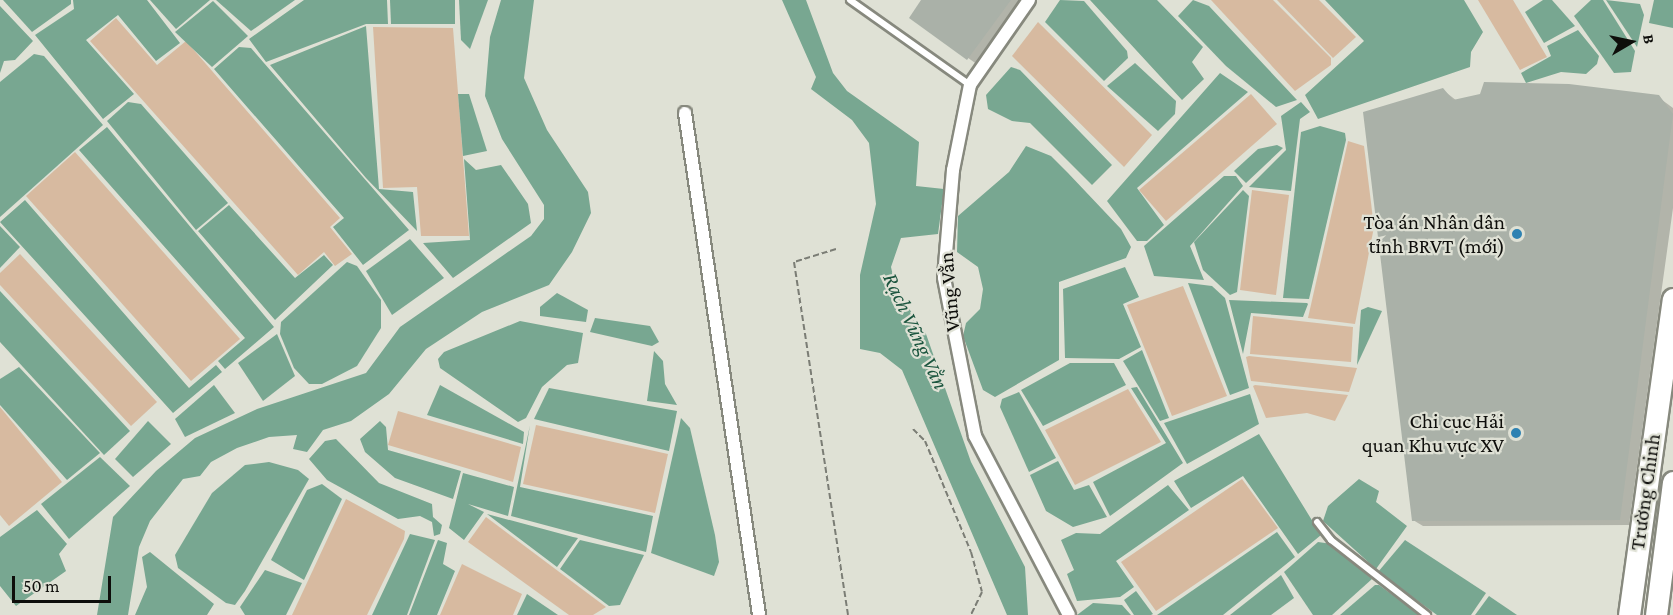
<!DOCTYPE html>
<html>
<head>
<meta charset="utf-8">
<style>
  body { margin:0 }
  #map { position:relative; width:1673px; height:615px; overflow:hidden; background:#dfe1d5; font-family:"Crimson Pro",serif }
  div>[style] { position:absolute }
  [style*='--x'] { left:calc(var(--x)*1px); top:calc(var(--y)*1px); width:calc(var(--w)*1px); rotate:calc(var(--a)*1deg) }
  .green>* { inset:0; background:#d7baa0 }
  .water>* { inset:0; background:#78a791 }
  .shadow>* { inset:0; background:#0003 }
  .building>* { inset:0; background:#aab1a8 }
  .path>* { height:2px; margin-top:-1px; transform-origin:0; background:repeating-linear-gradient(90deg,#7b7d75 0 6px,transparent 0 9px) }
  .roads { filter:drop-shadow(2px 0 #87897e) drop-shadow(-2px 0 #87897e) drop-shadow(0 2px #87897e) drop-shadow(0 -2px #87897e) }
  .lane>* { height:6px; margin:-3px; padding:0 3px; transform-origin:3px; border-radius:3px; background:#fff }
  .street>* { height:12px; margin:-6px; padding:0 6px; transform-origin:6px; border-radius:6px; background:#fff }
  .highway>* { height:21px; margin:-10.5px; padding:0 10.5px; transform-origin:10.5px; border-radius:10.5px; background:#fff }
  .dots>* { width:16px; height:16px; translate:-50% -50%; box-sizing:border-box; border:3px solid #dfe1d5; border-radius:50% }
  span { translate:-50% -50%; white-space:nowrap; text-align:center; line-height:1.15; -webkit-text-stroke:4.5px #dfe1d5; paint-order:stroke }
  .poi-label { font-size:21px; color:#0e0e0b }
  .right { translate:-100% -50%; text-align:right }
  .street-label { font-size:21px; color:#0e0e0b }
  .water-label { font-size:22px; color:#1c563f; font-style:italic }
  .north { position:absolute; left:1601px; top:12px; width:60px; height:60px; -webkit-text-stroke:4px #dfe1d5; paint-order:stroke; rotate:81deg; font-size:16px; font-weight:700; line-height:24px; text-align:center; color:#0e0e0b }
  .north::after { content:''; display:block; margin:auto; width:21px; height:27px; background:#0e0e0b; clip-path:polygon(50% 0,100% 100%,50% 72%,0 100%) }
  .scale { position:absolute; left:12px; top:576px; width:99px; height:27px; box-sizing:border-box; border:3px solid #0e0e0b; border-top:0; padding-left:8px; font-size:18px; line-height:21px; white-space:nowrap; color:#0e0e0b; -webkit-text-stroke:4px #dfe1d5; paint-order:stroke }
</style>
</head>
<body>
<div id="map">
  <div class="green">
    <i style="clip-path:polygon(1211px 0,1273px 0,1331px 58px,1331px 65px,1295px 91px)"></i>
    <i style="clip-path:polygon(1277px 0,1319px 0,1356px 37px,1333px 58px)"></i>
    <i style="clip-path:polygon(1478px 0,1513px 0,1547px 57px,1520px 70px)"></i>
    <i style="clip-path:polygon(116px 18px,157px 65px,186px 41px,340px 218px,330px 227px,352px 254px,335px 266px,324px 252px,298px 275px,90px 41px)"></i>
    <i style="clip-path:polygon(1038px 22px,1152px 135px,1124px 167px,1012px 56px)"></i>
    <i style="clip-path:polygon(373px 27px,453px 28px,469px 236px,421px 236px,417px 187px,383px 188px)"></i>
    <i style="clip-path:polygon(1251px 94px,1277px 124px,1166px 221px,1139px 190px)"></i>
    <i style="clip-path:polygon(1348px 141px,1364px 146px,1374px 227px,1355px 324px,1308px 318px)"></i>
    <i style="clip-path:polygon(75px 152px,240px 339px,191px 381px,26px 196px)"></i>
    <i style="clip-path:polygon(1252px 190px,1289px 195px,1276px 295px,1240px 290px)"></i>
    <i style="clip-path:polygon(20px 254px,157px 402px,131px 426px,0 285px,0 273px)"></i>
    <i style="clip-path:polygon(1183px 286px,1227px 396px,1172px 416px,1127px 305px)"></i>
    <i style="clip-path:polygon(1253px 316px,1353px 327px,1351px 362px,1250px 354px)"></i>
    <i style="clip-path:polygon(1246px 357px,1249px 356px,1357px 368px,1349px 392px,1251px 381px)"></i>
    <i style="clip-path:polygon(1253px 386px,1255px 385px,1348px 395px,1335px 421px,1307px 413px,1266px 418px)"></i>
    <i style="clip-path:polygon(1128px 389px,1161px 442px,1075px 485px,1045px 430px)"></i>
    <i style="clip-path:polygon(0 407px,62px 482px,9px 526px,0 515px)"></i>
    <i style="clip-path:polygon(398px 411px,521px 447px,513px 482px,388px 445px)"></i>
    <i style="clip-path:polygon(536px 425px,668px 454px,655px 513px,523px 484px)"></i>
    <i style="clip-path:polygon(1242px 479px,1278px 528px,1156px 611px,1121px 562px)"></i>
    <i style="clip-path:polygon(346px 499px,405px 531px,404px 539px,367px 615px,292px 615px)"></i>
    <i style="clip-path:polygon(486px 517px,606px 607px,593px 615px,569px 615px,468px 542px)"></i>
    <i style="clip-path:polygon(462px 564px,522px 594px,513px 615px,440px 615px)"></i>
  </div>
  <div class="water">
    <i style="clip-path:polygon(3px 0,71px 0,71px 4px,32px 32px)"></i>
    <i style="clip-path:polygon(73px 0,147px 0,180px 43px,156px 61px,118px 15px,86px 40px,134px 94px,103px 119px,35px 35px,74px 9px)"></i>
    <i style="clip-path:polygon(150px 0,210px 0,176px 29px)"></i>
    <i style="clip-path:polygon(216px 0,295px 0,251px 31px)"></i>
    <i style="clip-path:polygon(304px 0,387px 0,388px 24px,366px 24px,266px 62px,249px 39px)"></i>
    <i style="clip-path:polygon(390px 0,455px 0,455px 24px,391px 24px)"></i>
    <i style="clip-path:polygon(459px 0,488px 0,470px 49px,461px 40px)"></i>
    <i style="clip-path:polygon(501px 0,534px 0,524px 78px,547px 130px,588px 192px,591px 213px,572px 252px,549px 285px,482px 312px,426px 349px,389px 394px,351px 421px,323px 430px,307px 452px,293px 449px,297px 435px,269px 437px,237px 448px,211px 462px,200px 476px,183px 479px,150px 521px,139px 547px,128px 615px,97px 615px,113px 517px,156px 471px,195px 438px,257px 409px,366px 373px,400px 327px,531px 236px,544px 219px,544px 205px,502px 139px,485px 96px,490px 37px)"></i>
    <i style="clip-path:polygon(782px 0,806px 0,833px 73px,847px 91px,919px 142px,916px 186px,944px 189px,938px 234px,901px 238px,891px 267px,896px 289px,926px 334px,971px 462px,1025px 567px,1028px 615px,1007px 615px,902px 370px,880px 353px,860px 349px,860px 275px,876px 204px,869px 143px,852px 120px,811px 89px,816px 77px)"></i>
    <i style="clip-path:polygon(1060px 0,1084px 1px,1127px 51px,1128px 58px,1104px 81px,1045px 22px)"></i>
    <i style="clip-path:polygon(1090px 0,1157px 0,1203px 47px,1192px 62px,1204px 79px,1182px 100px)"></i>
    <i style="clip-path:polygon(1193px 0,1209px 6px,1297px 100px,1276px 107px,1226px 66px,1178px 16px)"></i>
    <i style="clip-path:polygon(1325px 0,1464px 0,1483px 32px,1471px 52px,1470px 67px,1318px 119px,1305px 95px,1364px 41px)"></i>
    <i style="clip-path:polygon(1543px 0,1552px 0,1575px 26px,1544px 43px,1525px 12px)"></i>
    <i style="clip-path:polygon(1591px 0,1603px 0,1635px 51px,1631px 72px,1614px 73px,1574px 16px)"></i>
    <i style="clip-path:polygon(1606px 0,1640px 4px,1644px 15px,1637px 47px)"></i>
    <i style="clip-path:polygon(1654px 0,1673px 0,1673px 28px,1649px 23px)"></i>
    <i style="clip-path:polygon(213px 1px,248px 36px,212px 67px,175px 32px)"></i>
    <i style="clip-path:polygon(0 6px,33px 41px,15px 60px,4px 61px,0 73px)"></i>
    <i style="clip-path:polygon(366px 26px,379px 189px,413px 192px,417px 231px,366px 178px,270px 65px)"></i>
    <i style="clip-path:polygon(1578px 30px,1599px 56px,1597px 64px,1586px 74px,1561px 72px,1526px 83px,1521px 73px,1551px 56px,1547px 46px)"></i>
    <i style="clip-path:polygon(239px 47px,251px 48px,409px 230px,363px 265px,333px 227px,344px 218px,214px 69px)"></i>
    <i style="clip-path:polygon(34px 54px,44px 56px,103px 125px,0 217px,0 82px)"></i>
    <i style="clip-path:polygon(1135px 63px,1176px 101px,1175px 114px,1158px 131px,1107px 86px)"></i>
    <i style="clip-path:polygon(1011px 67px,1020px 70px,1112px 165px,1092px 185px,1030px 123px,1012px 121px,988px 109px,986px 95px)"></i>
    <i style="clip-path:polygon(1220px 73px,1248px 92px,1137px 188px,1164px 225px,1147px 241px,1137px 241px,1107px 201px)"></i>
    <i style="clip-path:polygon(458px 94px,469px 94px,487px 151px,463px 156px)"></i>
    <i style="clip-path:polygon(128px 102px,141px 104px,228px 203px,196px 230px,107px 121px)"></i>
    <i style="clip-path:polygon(1301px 102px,1310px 112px,1300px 119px,1291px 191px,1249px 187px,1286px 150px,1281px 116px)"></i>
    <i style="clip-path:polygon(1320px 126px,1345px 133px,1346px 140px,1309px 299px,1283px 298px,1301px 132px)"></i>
    <i style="clip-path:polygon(107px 127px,274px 327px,225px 369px,218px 361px,245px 338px,79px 150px)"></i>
    <i style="clip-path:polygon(1277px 145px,1283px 148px,1246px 183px,1234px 171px,1258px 149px)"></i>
    <i style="clip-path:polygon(1026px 146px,1051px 156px,1068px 173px,1121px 229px,1131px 247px,1126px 258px,1059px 282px,1059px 360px,995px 397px,983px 390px,963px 336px,966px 323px,980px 309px,983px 289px,978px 267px,957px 252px,958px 216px,1009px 172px)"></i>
    <i style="clip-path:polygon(464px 159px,476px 170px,501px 165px,528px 204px,531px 223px,453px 278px,423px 243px,470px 240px)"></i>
    <i style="clip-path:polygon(1224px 176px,1236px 176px,1243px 186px,1190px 246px,1204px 280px,1154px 276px,1144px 246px)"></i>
    <i style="clip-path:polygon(1243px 190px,1249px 196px,1237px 292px,1230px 295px,1203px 270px,1194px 242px)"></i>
    <i style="clip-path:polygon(25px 200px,189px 388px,216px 365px,222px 372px,173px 413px,0 222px)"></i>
    <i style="clip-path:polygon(229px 205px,295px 278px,324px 255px,333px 265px,275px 320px,198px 231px)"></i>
    <i style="clip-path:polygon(0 226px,20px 247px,0 268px)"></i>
    <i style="clip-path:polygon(410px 239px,444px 278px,392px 315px,366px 271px)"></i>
    <i style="clip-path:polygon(347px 262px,357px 266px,381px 300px,381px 328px,357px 366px,322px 384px,309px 384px,294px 368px,280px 334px,281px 322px)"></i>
    <i style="clip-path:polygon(1125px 267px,1139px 297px,1123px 304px,1141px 347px,1119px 359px,1065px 358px,1063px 289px)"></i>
    <i style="clip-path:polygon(1188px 283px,1212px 286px,1225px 298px,1249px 388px,1230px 395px)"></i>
    <i style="clip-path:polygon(0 291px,130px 431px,104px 455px,0 342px)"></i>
    <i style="clip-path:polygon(557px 293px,588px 310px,586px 322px,540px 316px,540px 307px)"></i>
    <i style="clip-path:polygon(1229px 300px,1307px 303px,1308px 304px,1303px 317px,1251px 313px,1243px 354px)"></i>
    <i style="clip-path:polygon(1368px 307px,1382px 311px,1357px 365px,1361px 310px)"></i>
    <i style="clip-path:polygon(595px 318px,650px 326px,659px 342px,652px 346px,590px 332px)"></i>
    <i style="clip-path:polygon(520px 321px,583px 333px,578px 363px,567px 365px,542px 387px,526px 418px,518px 422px,440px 368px,438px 359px,444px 352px)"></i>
    <i style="clip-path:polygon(277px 334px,295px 376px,263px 401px,238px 363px)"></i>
    <i style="clip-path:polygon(1142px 350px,1169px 418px,1160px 421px,1123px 361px)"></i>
    <i style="clip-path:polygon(654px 351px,663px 361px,665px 384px,677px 405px,647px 401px)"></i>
    <i style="clip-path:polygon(1070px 363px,1114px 363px,1126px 385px,1043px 426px,1021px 390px)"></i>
    <i style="clip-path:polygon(19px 367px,100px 453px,67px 480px,0 405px,0 379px)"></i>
    <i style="clip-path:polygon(214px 385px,235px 413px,185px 437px,175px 419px)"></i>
    <i style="clip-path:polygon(440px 385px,524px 432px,523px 444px,427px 415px)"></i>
    <i style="clip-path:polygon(1137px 387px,1183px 463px,1110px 516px,1093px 482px,1166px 443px,1131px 388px)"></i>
    <i style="clip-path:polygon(549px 388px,677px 411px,669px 451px,534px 419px)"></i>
    <i style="clip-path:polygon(1019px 392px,1056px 458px,1029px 472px,1000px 407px,1002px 399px)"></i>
    <i style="clip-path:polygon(1250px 394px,1259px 424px,1187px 464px,1164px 423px)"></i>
    <i style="clip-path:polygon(681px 418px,690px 428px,715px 535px,719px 562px,714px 576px,651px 553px)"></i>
    <i style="clip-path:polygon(148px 421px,171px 444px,133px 477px,115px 459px)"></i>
    <i style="clip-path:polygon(380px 421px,386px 427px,388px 450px,461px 471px,453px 499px,395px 478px,365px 452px,360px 439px)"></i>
    <i style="clip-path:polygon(530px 425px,520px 487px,653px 516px,646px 552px,511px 516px)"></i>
    <i style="clip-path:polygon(1259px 434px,1321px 535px,1298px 554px,1243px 476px,1191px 508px,1174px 481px)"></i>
    <i style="clip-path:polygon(336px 439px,379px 483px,432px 504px,433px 517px,442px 525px,440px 534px,434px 536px,432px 522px,420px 516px,398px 519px,327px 480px,309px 459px,325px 441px)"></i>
    <i style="clip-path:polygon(100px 457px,130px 486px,69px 539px,41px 504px)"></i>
    <i style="clip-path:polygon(1058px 461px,1074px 490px,1089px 485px,1107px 517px,1073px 527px,1046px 511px,1030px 475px)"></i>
    <i style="clip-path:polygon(269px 462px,298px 470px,309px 479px,245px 591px,235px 605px,226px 603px,178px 568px,175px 555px,212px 493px,245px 465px)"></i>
    <i style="clip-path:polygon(463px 473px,514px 487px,508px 516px,468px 504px,484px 512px,464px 540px,449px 528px)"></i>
    <i style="clip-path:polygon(1359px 479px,1379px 491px,1376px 502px,1407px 526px,1376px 569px,1323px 521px,1328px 506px)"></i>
    <i style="clip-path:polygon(322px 484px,342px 499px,304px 580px,271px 560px,307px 490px)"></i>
    <i style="clip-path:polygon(1168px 485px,1189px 510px,1116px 561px,1134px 587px,1120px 597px,1077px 601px,1067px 574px,1074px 570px,1061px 540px,1076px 533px,1100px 534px)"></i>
    <i style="clip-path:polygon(37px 510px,67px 544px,59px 554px,66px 571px,16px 606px,0 586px,0 537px)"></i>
    <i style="clip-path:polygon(487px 514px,573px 537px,578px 538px,557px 567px)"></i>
    <i style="clip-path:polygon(1277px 532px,1295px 557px,1223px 615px,1157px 615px)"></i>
    <i style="clip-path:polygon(410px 534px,435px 540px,407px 615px,372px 615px)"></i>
    <i style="clip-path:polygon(438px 540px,447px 543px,443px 564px,455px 571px,437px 615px,409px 615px)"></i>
    <i style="clip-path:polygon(580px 540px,644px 555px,620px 605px,609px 606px,560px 569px)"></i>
    <i style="clip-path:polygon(1405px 540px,1486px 593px,1471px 615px,1437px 615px,1378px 572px)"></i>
    <i style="clip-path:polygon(1318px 542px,1332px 544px,1372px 579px,1332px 615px,1313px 615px,1284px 572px)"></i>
    <i style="clip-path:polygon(150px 552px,214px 604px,207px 615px,135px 615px,147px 587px,142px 557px)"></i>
    <i style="clip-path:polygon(265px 570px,302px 583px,286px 615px,245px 615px,240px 607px)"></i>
    <i style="clip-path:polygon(1281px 575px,1294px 598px,1271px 615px,1230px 615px)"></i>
    <i style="clip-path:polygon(1375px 585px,1379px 585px,1420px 615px,1340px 615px)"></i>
    <i style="clip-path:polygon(1136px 591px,1153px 614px,1151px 615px,1134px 615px,1124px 600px)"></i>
    <i style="clip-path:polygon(527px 594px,558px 615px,517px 615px)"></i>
    <i style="clip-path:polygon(1489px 596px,1517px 615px,1475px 615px)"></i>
    <i style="clip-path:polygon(1093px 603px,1122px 605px,1131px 615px,1077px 615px)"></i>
  </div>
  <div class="shadow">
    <i style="clip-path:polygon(922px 0,1024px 0,978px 65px,911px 17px)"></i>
    <i style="clip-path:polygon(1443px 90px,1457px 101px,1658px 97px,1673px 108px,1673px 208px,1629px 525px,1423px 526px,1413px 520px)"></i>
  </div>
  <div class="building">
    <i style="clip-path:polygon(921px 0,1011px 0,967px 60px,909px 18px)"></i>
    <i style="clip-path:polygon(1484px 82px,1569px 84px,1659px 95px,1673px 114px,1620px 520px,1412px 521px,1363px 112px,1443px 88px,1453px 100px,1480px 94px)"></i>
  </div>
  <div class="path">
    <i style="--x:836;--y:249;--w:44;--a:162.8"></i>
    <i style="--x:794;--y:262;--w:357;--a:81.3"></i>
    <i style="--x:913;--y:429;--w:17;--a:45"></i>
    <i style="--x:925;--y:441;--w:120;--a:67.5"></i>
    <i style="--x:971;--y:552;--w:41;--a:74.6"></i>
    <i style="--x:982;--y:592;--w:25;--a:116"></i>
  </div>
  <div class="roads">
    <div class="lane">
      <i style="--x:850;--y:0;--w:147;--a:35.3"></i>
      <i style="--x:1317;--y:522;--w:23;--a:52"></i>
      <i style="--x:1331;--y:540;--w:122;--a:38"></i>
    </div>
    <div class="street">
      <i style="--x:1029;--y:0;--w:103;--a:124.8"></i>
      <i style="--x:970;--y:85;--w:87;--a:101.3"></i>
      <i style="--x:953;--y:170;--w:108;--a:94.8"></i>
      <i style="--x:944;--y:278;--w:161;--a:78.9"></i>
      <i style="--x:975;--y:436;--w:202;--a:62.3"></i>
      <i style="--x:685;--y:113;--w:507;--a:81.61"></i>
    </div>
    <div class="highway">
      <i style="--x:1629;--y:615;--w:319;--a:-82.1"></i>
      <i style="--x:1656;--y:615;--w:134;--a:-82.7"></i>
    </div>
  </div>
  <div class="dots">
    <i style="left:1517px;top:234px;background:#2e82b2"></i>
    <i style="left:1516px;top:433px;background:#2e82b2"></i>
  </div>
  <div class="poi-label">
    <span class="right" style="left:1505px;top:234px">Tòa án Nhân dân<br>tỉnh BRVT (mới)</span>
    <span class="right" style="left:1504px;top:433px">Chi cục Hải<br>quan Khu vực XV</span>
  </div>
  <div class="street-label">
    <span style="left:949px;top:292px;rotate:-95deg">Vũng Vằn</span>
    <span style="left:1645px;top:492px;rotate:-82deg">Trường Chinh</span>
  </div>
  <div class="water-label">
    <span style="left:916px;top:331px;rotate:65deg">Rạch Vũng Vằn</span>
  </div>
  <div class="north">B</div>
  <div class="scale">50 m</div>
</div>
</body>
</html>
